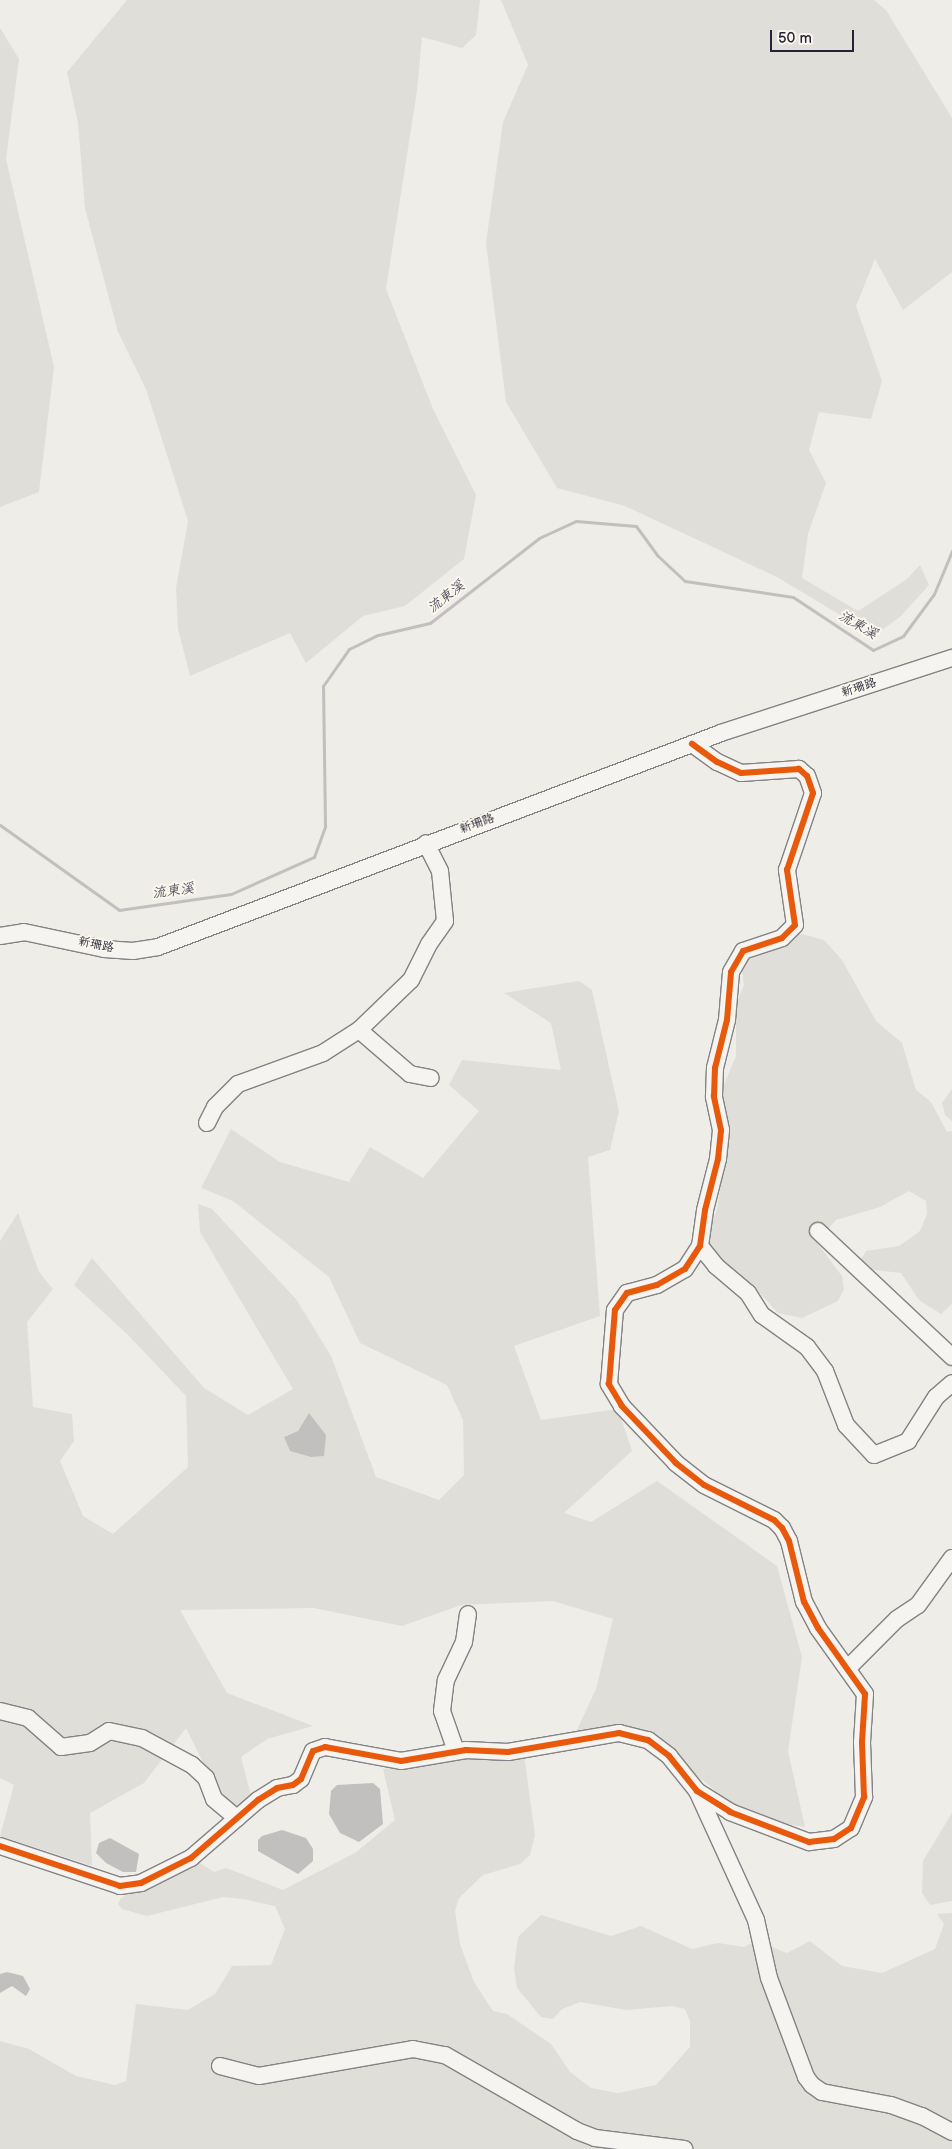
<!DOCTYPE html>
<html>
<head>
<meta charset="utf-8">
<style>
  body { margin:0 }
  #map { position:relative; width:952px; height:2149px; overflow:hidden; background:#efede8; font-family:"Balsamiq Sans","LXGW WenKai TC",sans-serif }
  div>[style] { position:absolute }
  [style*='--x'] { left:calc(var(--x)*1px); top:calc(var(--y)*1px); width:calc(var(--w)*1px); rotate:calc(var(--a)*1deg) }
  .green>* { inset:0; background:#e0ded9 }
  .water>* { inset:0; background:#c2bfbf }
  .stream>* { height:3px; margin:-1.5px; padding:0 1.5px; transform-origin:1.5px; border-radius:1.5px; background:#c2bfbf }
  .roads { filter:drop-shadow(1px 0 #838284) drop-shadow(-1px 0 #838284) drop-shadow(0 1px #838284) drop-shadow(0 -1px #838284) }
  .minor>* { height:16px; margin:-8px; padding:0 8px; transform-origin:8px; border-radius:8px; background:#f5f4f0 }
  .cycleway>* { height:6px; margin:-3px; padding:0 3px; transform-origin:3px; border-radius:3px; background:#e8590c }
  span { translate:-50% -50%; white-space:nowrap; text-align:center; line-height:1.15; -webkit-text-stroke:4px #fbf7ec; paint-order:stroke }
  .street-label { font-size:12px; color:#22223b }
  .water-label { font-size:14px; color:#535263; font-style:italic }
  .scale { position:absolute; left:770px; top:30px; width:84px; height:22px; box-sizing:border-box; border:2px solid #22223b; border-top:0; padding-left:6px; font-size:15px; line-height:18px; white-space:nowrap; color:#22223b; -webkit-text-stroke:4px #fbf7ec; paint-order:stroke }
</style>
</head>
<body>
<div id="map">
  <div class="green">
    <i style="clip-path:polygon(127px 0,480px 0,476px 35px,462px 48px,422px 37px,417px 91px,386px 289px,433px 409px,476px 495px,464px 559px,405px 606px,363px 616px,306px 663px,290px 633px,190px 676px,178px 629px,176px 588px,188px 521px,146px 389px,118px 332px,85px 208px,78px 123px,67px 72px)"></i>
    <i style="clip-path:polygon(501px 0,874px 0,886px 10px,952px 118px,952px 272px,903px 310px,875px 259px,856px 306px,882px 381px,871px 419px,819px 412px,809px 450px,826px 483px,808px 534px,802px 578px,858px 611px,907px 579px,920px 565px,929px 585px,900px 617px,883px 629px,847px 619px,777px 577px,625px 506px,557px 488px,506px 402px,486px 243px,503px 122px,528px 65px)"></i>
    <i style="clip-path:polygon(0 28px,19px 59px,6px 159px,54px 367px,39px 492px,0 507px)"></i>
    <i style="clip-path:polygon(798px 933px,824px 940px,842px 960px,876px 1021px,902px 1043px,916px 1090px,931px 1102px,947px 1132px,952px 1131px,952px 1304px,941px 1314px,919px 1300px,901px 1273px,856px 1268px,866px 1251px,899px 1246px,920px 1231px,927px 1214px,926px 1201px,909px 1191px,880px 1207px,836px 1220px,829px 1228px,818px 1244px,842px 1276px,844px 1289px,838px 1301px,802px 1318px,778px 1313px,757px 1290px,731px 1289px,711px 1264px,704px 1239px,717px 1210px,728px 1137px,721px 1092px,736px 1056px,736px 1004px,744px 985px,741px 960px)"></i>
    <i style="clip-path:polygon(evenodd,579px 981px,592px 990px,619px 1111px,610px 1150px,588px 1157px,600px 1316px,514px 1346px,541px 1420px,618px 1409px,632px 1451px,564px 1513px,591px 1522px,657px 1481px,777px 1566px,802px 1657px,788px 1751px,805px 1827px,749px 1818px,691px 1771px,652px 1731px,576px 1732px,596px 1689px,613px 1619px,553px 1601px,461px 1605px,402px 1626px,314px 1608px,180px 1610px,227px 1693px,313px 1726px,267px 1739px,241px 1757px,252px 1800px,226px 1809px,186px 1728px,144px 1783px,90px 1813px,92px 1866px,0 1836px,14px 1785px,0 1778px,0 1241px,18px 1213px,39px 1272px,53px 1289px,27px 1322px,33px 1407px,72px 1414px,74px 1441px,60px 1461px,83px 1516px,113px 1534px,188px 1467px,186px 1396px,127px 1334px,74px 1285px,92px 1258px,204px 1388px,248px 1415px,293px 1389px,200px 1232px,198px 1204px,212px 1209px,296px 1299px,331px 1356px,376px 1477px,439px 1500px,464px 1475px,463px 1420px,447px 1385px,360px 1343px,329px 1277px,233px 1201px,201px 1188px,231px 1129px,280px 1162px,349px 1182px,370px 1147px,423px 1178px,479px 1111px,449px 1085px,462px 1060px,561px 1070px,551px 1023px,504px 993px,579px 981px,310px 1413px,290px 1451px,284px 1437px,298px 1431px,310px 1413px)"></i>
    <i style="clip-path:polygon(952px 1089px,952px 1121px,945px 1115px,942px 1103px)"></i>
    <i style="clip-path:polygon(524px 1755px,535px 1835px,530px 1855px,520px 1864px,483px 1875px,459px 1898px,455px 1911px,460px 1944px,474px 1982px,493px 2011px,507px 2014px,551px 2044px,570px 2072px,591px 2088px,618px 2093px,656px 2085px,690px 2047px,690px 2021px,685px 2009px,672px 2006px,626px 2010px,580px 2002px,562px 2009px,553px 2019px,541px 2017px,517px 1988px,514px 1969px,518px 1937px,541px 1915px,611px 1936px,641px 1926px,692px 1949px,718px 1943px,744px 1947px,756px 1941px,787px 1953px,810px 1941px,842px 1966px,882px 1973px,935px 1949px,944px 1924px,937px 1914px,952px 1913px,952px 2149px,0 2149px,0 2041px,29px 2049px,76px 2076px,115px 2085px,126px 2081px,136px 2004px,188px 2010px,215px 1994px,232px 1966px,271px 1965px,285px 1929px,275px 1906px,243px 1899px,223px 1897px,147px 1916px,122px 1909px,118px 1904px,121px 1898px,197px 1861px,214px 1872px,226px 1868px,283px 1890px,355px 1853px,395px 1820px,383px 1769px,473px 1757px,499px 1760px)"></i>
    <i style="clip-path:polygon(952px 1813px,952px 1901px,930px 1905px,922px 1893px,923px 1861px)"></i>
  </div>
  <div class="water">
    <i style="clip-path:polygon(309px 1413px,326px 1435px,324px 1456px,311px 1457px,290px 1451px,284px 1437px,298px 1431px)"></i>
    <i style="clip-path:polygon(373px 1783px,380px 1789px,383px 1824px,359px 1842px,340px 1833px,329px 1814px,331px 1791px,337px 1785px)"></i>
    <i style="clip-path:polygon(282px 1830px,306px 1838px,313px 1849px,313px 1861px,298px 1874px,258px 1851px,258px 1840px,262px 1836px)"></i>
    <i style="clip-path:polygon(110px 1838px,139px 1854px,136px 1872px,123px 1872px,106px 1863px,96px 1853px,99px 1843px)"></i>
    <i style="clip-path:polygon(7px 1972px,23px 1976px,30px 1989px,26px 1996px,12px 1986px,0 1993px,0 1974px)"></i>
  </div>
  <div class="stream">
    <i style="--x:0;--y:825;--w:146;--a:35.5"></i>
    <i style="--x:119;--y:910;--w:113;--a:-8.1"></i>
    <i style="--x:231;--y:894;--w:91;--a:-24"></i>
    <i style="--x:314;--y:857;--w:33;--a:-70"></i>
    <i style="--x:325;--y:826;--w:140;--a:-90.8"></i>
    <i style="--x:323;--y:686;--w:45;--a:-54.9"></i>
    <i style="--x:349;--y:649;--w:32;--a:-26"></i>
    <i style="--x:378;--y:635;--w:53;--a:-13"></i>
    <i style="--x:430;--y:623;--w:138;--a:-37.9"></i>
    <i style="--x:539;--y:538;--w:41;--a:-24.7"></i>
    <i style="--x:576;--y:521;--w:60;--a:4.8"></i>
    <i style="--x:636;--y:526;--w:37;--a:54"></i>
    <i style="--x:658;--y:556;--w:37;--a:43"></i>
    <i style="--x:685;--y:581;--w:109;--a:8.4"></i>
    <i style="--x:793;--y:597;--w:96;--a:33.5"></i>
    <i style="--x:873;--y:650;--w:33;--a:-25"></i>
    <i style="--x:903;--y:636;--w:52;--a:-53.6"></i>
    <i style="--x:934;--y:594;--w:47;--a:-67.3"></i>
  </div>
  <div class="roads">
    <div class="minor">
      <i style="--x:0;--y:936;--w:24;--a:-9"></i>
      <i style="--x:24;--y:932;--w:82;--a:12"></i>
      <i style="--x:104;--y:949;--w:29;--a:4"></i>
      <i style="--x:133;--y:951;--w:25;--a:-9"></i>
      <i style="--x:158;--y:947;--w:602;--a:-20.81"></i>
      <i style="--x:721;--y:733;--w:243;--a:-18"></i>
      <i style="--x:359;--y:1030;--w:67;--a:40.8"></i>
      <i style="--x:410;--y:1074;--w:21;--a:11"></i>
      <i style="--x:207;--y:1123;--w:18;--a:-63"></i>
      <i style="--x:215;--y:1107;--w:33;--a:-45"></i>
      <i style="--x:238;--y:1084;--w:90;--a:-20"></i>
      <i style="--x:323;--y:1053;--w:43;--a:-32.6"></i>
      <i style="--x:359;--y:1030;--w:72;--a:-43.9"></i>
      <i style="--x:411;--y:980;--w:40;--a:-63.4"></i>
      <i style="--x:429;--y:944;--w:28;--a:-55"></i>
      <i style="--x:445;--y:921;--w:50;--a:-95.7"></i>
      <i style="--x:440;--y:871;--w:31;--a:-117"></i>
      <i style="--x:818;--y:1231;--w:184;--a:43.2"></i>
      <i style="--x:700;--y:1246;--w:26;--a:51"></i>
      <i style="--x:716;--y:1266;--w:42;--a:40.2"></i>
      <i style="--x:748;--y:1293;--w:26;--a:58"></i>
      <i style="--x:762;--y:1315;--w:55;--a:35.4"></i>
      <i style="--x:807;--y:1347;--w:30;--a:53"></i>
      <i style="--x:825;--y:1371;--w:58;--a:68.7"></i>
      <i style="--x:846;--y:1425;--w:41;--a:47"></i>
      <i style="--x:874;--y:1455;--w:37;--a:-22"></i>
      <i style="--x:908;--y:1441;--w:52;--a:-57.5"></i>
      <i style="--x:936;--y:1397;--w:21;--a:-41"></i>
      <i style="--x:848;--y:1668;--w:69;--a:-45"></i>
      <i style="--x:897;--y:1619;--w:25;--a:-34"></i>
      <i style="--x:918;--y:1605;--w:58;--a:-54.1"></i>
      <i style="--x:0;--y:1711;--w:29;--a:14"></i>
      <i style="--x:28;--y:1718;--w:44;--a:41.3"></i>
      <i style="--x:61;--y:1747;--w:29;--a:-8"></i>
      <i style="--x:90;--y:1743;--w:22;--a:-32"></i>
      <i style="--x:109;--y:1731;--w:34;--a:12"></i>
      <i style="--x:142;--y:1738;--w:57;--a:28.4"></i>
      <i style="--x:192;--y:1765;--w:19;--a:43"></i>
      <i style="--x:206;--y:1778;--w:22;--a:69"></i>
      <i style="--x:214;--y:1799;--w:30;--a:40"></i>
      <i style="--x:456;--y:1751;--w:42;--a:-109.3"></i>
      <i style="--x:442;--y:1711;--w:31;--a:-83"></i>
      <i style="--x:446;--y:1680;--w:42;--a:-64.7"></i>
      <i style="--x:464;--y:1642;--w:28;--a:-82"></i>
      <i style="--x:697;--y:1791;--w:142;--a:65.4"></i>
      <i style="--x:756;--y:1920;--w:59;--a:77.4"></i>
      <i style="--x:769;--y:1978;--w:106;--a:69.5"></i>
      <i style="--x:806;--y:2077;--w:10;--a:53"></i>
      <i style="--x:812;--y:2085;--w:12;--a:35"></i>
      <i style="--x:822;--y:2092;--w:70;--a:10.7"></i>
      <i style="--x:891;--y:2105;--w:33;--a:20"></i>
      <i style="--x:922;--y:2116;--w:34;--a:28"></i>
      <i style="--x:0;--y:1846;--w:126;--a:18.4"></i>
      <i style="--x:120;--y:1886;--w:21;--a:-8"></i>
      <i style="--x:141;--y:1883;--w:56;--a:-26.6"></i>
      <i style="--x:191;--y:1858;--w:89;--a:-40.9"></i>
      <i style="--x:258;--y:1800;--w:22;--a:-32"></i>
      <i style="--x:277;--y:1788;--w:16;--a:-11"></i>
      <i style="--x:293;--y:1785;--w:10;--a:-37"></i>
      <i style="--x:301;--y:1779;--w:30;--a:-67"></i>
      <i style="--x:313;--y:1751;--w:13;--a:-18"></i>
      <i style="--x:325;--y:1747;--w:77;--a:10.4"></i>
      <i style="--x:401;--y:1761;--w:66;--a:-9.6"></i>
      <i style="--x:466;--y:1750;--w:42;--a:2.7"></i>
      <i style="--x:508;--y:1752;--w:113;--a:-9.7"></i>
      <i style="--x:619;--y:1733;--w:30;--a:14"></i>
      <i style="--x:648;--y:1740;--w:26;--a:37"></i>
      <i style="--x:669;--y:1756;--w:45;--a:51.3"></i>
      <i style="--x:697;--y:1791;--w:39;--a:32"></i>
      <i style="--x:730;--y:1812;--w:85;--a:20.8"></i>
      <i style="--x:809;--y:1842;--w:25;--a:-7"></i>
      <i style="--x:834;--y:1839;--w:20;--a:-33"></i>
      <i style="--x:851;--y:1828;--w:34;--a:-67"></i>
      <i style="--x:864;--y:1797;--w:55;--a:-92.1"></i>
      <i style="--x:862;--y:1742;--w:48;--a:-86.4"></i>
      <i style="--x:865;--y:1694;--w:81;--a:-125.5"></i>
      <i style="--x:818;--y:1628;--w:30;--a:-118"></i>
      <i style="--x:804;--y:1602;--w:63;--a:-103.8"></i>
      <i style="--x:789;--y:1541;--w:15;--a:-118"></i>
      <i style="--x:782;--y:1528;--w:11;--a:-135"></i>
      <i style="--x:774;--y:1520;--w:78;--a:-153.4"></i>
      <i style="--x:704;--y:1485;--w:36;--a:-142"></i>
      <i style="--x:676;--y:1463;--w:79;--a:-133.5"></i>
      <i style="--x:622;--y:1406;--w:26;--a:-121"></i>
      <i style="--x:609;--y:1384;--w:74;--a:-85.4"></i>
      <i style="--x:615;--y:1310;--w:21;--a:-55"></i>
      <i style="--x:627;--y:1293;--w:31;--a:-15"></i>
      <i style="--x:657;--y:1285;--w:32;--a:-30"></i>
      <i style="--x:685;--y:1269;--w:27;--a:-57"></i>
      <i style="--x:700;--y:1246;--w:36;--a:-82"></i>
      <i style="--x:705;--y:1210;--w:53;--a:-75.7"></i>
      <i style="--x:718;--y:1159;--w:29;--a:-84"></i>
      <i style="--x:721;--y:1130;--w:35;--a:-102"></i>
      <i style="--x:714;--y:1096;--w:28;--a:-88"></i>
      <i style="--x:715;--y:1068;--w:49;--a:-76"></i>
      <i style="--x:727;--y:1020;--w:48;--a:-85.2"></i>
      <i style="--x:731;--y:972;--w:24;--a:-60"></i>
      <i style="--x:743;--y:951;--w:41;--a:-18.4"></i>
      <i style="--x:782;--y:938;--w:18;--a:-45"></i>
      <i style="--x:795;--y:925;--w:56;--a:-98.3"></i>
      <i style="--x:787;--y:870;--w:81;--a:-71.3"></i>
      <i style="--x:813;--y:793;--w:18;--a:-109"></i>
      <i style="--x:807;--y:776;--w:11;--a:-139"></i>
      <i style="--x:799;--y:769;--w:58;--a:176.1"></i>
      <i style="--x:741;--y:773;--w:26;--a:-155"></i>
      <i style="--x:717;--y:762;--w:31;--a:-144"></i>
      <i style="--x:220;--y:2066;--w:40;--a:14.4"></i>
      <i style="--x:259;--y:2076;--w:156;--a:-9.9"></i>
      <i style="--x:413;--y:2049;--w:33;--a:11"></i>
      <i style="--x:445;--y:2055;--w:152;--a:29.9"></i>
      <i style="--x:577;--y:2131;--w:19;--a:21"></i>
      <i style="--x:595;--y:2138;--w:90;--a:7"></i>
    </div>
  </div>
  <div class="cycleway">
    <i style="--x:0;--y:1846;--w:126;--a:18.4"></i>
    <i style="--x:120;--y:1886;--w:21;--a:-8"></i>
    <i style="--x:141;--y:1883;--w:56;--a:-26.6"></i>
    <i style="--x:191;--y:1858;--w:89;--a:-40.9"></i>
    <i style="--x:258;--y:1800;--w:22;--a:-32"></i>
    <i style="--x:277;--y:1788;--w:16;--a:-11"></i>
    <i style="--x:293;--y:1785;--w:10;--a:-37"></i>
    <i style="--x:301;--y:1779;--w:30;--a:-67"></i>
    <i style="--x:313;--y:1751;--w:13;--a:-18"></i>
    <i style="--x:325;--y:1747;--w:77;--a:10.4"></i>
    <i style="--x:401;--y:1761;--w:66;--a:-9.6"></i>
    <i style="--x:466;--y:1750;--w:42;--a:2.7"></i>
    <i style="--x:508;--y:1752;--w:113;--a:-9.7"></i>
    <i style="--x:619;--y:1733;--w:30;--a:14"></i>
    <i style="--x:648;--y:1740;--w:26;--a:37"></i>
    <i style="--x:669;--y:1756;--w:45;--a:51.3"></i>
    <i style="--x:697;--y:1791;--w:39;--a:32"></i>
    <i style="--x:730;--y:1812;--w:85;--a:20.8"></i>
    <i style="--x:809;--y:1842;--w:25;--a:-7"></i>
    <i style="--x:834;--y:1839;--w:20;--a:-33"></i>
    <i style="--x:851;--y:1828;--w:34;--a:-67"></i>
    <i style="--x:864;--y:1797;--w:55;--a:-92.1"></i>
    <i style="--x:862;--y:1742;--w:48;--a:-86.4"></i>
    <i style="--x:865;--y:1694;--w:81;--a:-125.5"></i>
    <i style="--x:818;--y:1628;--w:30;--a:-118"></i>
    <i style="--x:804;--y:1602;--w:63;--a:-103.8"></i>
    <i style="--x:789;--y:1541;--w:15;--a:-118"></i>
    <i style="--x:782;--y:1528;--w:11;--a:-135"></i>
    <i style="--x:774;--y:1520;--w:78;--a:-153.4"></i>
    <i style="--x:704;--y:1485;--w:36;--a:-142"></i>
    <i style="--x:676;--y:1463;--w:79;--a:-133.5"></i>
    <i style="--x:622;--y:1406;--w:26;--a:-121"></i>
    <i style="--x:609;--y:1384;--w:74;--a:-85.4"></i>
    <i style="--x:615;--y:1310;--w:21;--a:-55"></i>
    <i style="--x:627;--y:1293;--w:31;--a:-15"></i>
    <i style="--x:657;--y:1285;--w:32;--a:-30"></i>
    <i style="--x:685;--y:1269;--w:27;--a:-57"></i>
    <i style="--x:700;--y:1246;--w:36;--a:-82"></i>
    <i style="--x:705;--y:1210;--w:53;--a:-75.7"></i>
    <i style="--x:718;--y:1159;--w:29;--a:-84"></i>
    <i style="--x:721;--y:1130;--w:35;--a:-102"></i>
    <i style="--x:714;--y:1096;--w:28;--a:-88"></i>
    <i style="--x:715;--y:1068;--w:49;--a:-76"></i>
    <i style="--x:727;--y:1020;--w:48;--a:-85.2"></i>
    <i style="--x:731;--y:972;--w:24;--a:-60"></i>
    <i style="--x:743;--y:951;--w:41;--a:-18.4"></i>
    <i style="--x:782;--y:938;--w:18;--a:-45"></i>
    <i style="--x:795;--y:925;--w:56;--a:-98.3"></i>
    <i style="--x:787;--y:870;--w:81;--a:-71.3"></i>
    <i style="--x:813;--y:793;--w:18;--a:-109"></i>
    <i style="--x:807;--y:776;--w:11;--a:-139"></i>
    <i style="--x:799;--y:769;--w:58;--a:176.1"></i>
    <i style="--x:741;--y:773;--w:26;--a:-155"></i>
    <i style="--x:717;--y:762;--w:31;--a:-144"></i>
  </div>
  <div class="street-label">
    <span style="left:859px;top:688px;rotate:-18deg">新珊路</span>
    <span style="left:477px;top:824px;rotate:-20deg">新珊路</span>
    <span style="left:96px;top:945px;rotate:11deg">新珊路</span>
  </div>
  <div class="water-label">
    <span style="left:446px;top:597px;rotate:-38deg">流東溪</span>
    <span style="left:858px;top:625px;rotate:30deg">流東溪</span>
    <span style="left:173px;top:891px;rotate:-8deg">流東溪</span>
  </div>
  <div class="scale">50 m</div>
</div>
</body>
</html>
